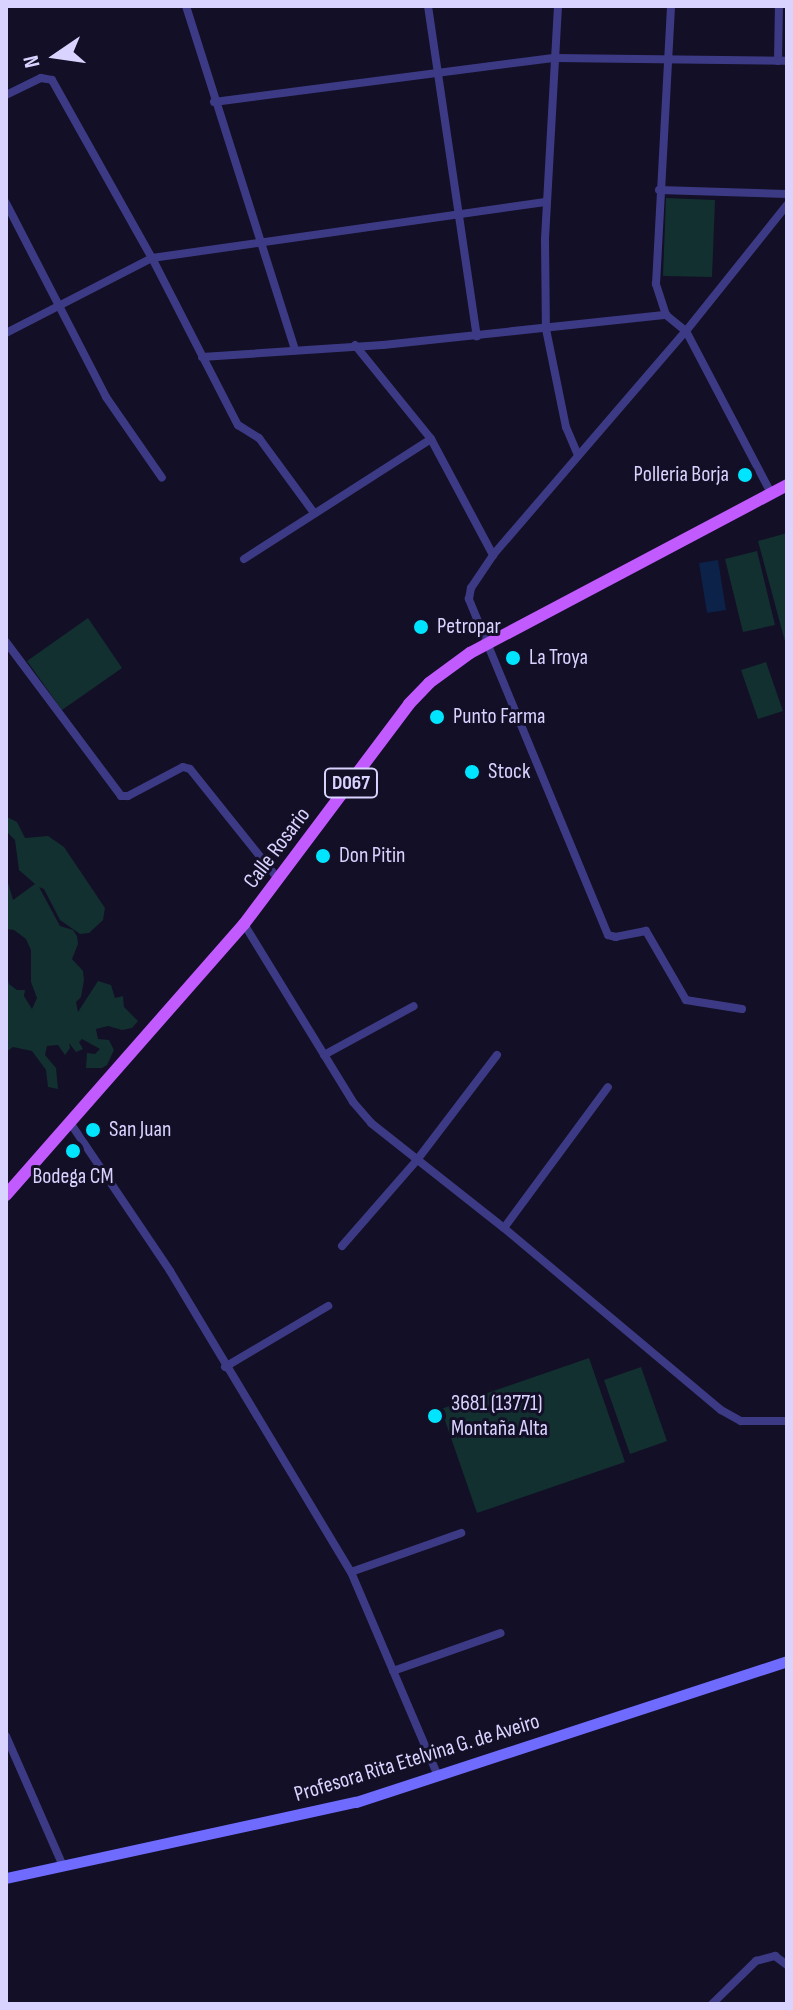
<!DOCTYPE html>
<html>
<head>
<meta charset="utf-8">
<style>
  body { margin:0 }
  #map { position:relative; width:793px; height:2010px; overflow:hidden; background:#130f26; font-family:"Sofia Sans Condensed",sans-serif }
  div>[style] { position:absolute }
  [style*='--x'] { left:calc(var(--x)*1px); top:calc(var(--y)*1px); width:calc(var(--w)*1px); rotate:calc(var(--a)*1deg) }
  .green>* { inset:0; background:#12302f }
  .water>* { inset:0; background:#0c2248 }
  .street>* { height:8px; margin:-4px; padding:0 4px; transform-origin:4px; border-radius:4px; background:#3d3a85 }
  .secondary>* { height:11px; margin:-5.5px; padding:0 5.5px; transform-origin:5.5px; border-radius:5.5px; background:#6f6bff }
  .primary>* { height:12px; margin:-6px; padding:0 6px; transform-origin:6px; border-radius:6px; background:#c25bff }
  .dots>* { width:22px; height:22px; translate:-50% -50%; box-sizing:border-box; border:4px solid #130f26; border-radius:50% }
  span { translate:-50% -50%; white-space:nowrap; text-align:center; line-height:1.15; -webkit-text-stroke:6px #130f26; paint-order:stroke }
  .shield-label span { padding:2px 6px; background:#130f26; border:2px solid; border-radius:6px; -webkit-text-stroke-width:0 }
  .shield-label { font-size:20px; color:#d9d4ff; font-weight:700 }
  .poi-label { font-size:22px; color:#d9d4ff }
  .right { translate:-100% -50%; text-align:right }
  .left { translate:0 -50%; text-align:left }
  .street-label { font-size:22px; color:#d9d4ff }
  .frame { position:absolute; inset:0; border:8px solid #d9d4ff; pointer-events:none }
  .north { position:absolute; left:16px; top:16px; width:80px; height:80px; -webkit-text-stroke:6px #130f26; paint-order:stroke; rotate:257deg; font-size:22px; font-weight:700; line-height:32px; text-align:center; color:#d9d4ff }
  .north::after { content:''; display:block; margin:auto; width:28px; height:36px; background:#d9d4ff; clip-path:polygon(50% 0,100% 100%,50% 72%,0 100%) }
</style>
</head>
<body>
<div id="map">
  <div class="green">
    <i style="clip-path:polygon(666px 198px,715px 200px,712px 277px,663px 276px)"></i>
    <i style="clip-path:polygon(787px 533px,787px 649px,758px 541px)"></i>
    <i style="clip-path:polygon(757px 551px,775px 625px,743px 632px,725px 559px)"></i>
    <i style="clip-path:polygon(88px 618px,122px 668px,62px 710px,27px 661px)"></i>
    <i style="clip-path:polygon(766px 662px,783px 711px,758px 719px,741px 670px)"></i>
    <i style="clip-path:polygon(7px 817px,17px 822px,25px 838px,48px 836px,64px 847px,105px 908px,103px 920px,89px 933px,80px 934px,60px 920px,44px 889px,39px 887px,60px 926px,73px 930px,77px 936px,78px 944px,72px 959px,83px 971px,84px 980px,81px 997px,76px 1002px,78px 1012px,98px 981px,111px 985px,115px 998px,123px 996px,124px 1007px,138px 1021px,132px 1028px,122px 1030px,108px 1026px,96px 1029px,98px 1039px,109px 1040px,114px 1050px,107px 1065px,102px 1068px,86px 1068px,87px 1053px,95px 1054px,100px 1049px,82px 1039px,79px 1042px,83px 1049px,76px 1052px,69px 1043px,70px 1048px,65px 1055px,58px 1045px,47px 1046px,45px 1055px,56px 1068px,58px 1089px,48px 1087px,46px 1070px,32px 1051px,13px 1047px,6px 1052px,6px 972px,9px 984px,17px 990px,25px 990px,24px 996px,32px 1009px,37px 998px,31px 982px,31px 950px,26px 939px,14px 930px,6px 929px,6px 876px,13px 900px,35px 884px,19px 870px,15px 840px,6px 831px)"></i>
    <i style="clip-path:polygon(589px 1358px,625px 1462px,477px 1513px,441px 1409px)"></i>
    <i style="clip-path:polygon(641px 1367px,667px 1441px,630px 1454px,604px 1380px)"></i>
  </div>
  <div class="water">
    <i style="clip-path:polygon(718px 560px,726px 610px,707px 613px,699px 563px)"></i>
  </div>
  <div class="street">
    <i style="--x:186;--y:6;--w:361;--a:72.4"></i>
    <i style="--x:428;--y:6;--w:334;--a:81.6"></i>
    <i style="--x:558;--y:6;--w:234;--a:93.2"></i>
    <i style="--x:545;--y:240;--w:89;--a:89.4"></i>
    <i style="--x:546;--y:329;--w:100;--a:78.5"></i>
    <i style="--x:566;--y:427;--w:30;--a:67"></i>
    <i style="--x:778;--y:61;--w:55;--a:-89"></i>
    <i style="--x:6;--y:95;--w:39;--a:-26"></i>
    <i style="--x:41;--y:78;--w:11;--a:10"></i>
    <i style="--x:52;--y:80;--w:204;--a:60.7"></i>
    <i style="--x:152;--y:258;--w:188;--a:62.8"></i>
    <i style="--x:238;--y:425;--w:25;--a:32"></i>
    <i style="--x:259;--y:438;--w:93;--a:53.7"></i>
    <i style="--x:214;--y:102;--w:344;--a:-7.4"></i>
    <i style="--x:555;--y:58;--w:232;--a:0.7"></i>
    <i style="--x:659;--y:190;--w:128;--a:1.8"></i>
    <i style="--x:6;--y:203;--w:218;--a:62.7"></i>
    <i style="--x:106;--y:397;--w:98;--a:55.3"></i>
    <i style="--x:666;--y:315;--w:33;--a:-108"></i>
    <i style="--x:656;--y:284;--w:278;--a:-86.9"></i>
    <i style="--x:6;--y:333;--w:164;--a:-27.2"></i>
    <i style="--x:152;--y:258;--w:399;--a:-8.1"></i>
    <i style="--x:355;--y:345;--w:121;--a:51"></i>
    <i style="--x:431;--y:439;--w:132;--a:61.9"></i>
    <i style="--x:202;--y:357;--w:181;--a:-3.8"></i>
    <i style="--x:383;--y:345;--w:285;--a:-6.1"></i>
    <i style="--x:666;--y:315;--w:26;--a:39"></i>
    <i style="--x:686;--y:331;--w:183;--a:62.3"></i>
    <i style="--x:244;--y:559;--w:222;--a:-32.7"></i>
    <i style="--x:6;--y:642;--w:192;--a:53.2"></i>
    <i style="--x:121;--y:796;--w:7;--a:0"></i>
    <i style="--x:128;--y:796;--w:62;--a:-27.8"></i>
    <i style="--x:183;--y:767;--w:7;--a:16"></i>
    <i style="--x:190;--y:769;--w:142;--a:51.3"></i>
    <i style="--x:244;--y:924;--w:209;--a:58.5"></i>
    <i style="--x:353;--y:1102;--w:28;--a:49"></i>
    <i style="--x:371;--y:1123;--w:169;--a:38.3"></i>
    <i style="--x:504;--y:1228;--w:283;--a:40"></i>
    <i style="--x:721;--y:1410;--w:23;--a:29"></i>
    <i style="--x:741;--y:1421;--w:46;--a:0"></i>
    <i style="--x:742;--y:1009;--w:57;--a:-170.9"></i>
    <i style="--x:686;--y:1000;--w:80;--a:-120.1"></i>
    <i style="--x:646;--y:931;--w:31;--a:169"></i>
    <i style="--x:616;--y:937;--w:8;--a:-166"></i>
    <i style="--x:608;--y:935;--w:364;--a:-112.5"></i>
    <i style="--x:469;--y:599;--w:11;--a:-80"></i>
    <i style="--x:471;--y:588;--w:40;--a:-56"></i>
    <i style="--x:493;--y:555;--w:296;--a:-49.3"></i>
    <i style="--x:686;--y:331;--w:161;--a:-51.3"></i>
    <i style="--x:324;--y:1055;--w:102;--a:-28.6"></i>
    <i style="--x:71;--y:1124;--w:177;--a:56"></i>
    <i style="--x:170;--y:1271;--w:351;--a:59"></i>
    <i style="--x:351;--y:1572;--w:222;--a:66.9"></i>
    <i style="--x:504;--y:1228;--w:175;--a:-53.6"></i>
    <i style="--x:342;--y:1246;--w:114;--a:-48.9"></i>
    <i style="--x:417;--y:1160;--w:132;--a:-52.7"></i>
    <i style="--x:225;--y:1367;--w:120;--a:-30.6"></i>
    <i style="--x:351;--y:1572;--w:117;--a:-19.5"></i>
    <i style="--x:393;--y:1671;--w:114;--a:-19.4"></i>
    <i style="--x:6;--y:1736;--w:142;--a:66.3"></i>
    <i style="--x:712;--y:2004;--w:62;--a:-44.3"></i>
    <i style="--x:756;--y:1961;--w:20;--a:-15"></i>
    <i style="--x:775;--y:1956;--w:15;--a:37"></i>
  </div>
  <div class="secondary">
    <i style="--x:6;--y:1878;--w:358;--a:-12.3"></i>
    <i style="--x:356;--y:1802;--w:453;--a:-18.1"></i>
  </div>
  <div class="primary">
    <i style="--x:6;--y:1195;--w:361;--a:-48.7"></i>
    <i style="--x:244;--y:924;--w:275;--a:-53.1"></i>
    <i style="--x:409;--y:704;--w:29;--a:-46"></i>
    <i style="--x:429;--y:683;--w:51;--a:-36.2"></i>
    <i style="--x:470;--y:653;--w:359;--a:-27.9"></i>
  </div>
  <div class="dots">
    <i style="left:745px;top:475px;background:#00e5ff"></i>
    <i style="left:421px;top:627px;background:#00e5ff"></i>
    <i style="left:513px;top:658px;background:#00e5ff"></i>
    <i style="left:437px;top:717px;background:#00e5ff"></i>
    <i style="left:472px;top:772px;background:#00e5ff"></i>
    <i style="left:323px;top:856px;background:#00e5ff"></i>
    <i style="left:93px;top:1130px;background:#00e5ff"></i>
    <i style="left:73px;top:1151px;background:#00e5ff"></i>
    <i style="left:435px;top:1416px;background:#00e5ff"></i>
  </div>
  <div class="shield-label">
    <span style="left:351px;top:783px">D067</span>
  </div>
  <div class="poi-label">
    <span class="right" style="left:729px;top:475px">Polleria Borja</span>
    <span class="left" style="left:437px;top:627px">Petropar</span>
    <span class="left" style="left:529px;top:658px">La Troya</span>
    <span class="left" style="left:453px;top:717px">Punto Farma</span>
    <span class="left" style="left:488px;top:772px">Stock</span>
    <span class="left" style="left:339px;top:856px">Don Pitin</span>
    <span class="left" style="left:109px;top:1130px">San Juan</span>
    <span style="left:73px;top:1177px">Bodega CM</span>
    <span class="left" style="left:451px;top:1416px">3681 (13771)<br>Montaña Alta</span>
  </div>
  <div class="street-label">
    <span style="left:277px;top:848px;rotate:-53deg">Calle Rosario</span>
    <span style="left:417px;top:1758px;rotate:-17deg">Profesora Rita Etelvina G. de Aveiro</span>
  </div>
  <div class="frame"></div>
  <div class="north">N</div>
</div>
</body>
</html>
